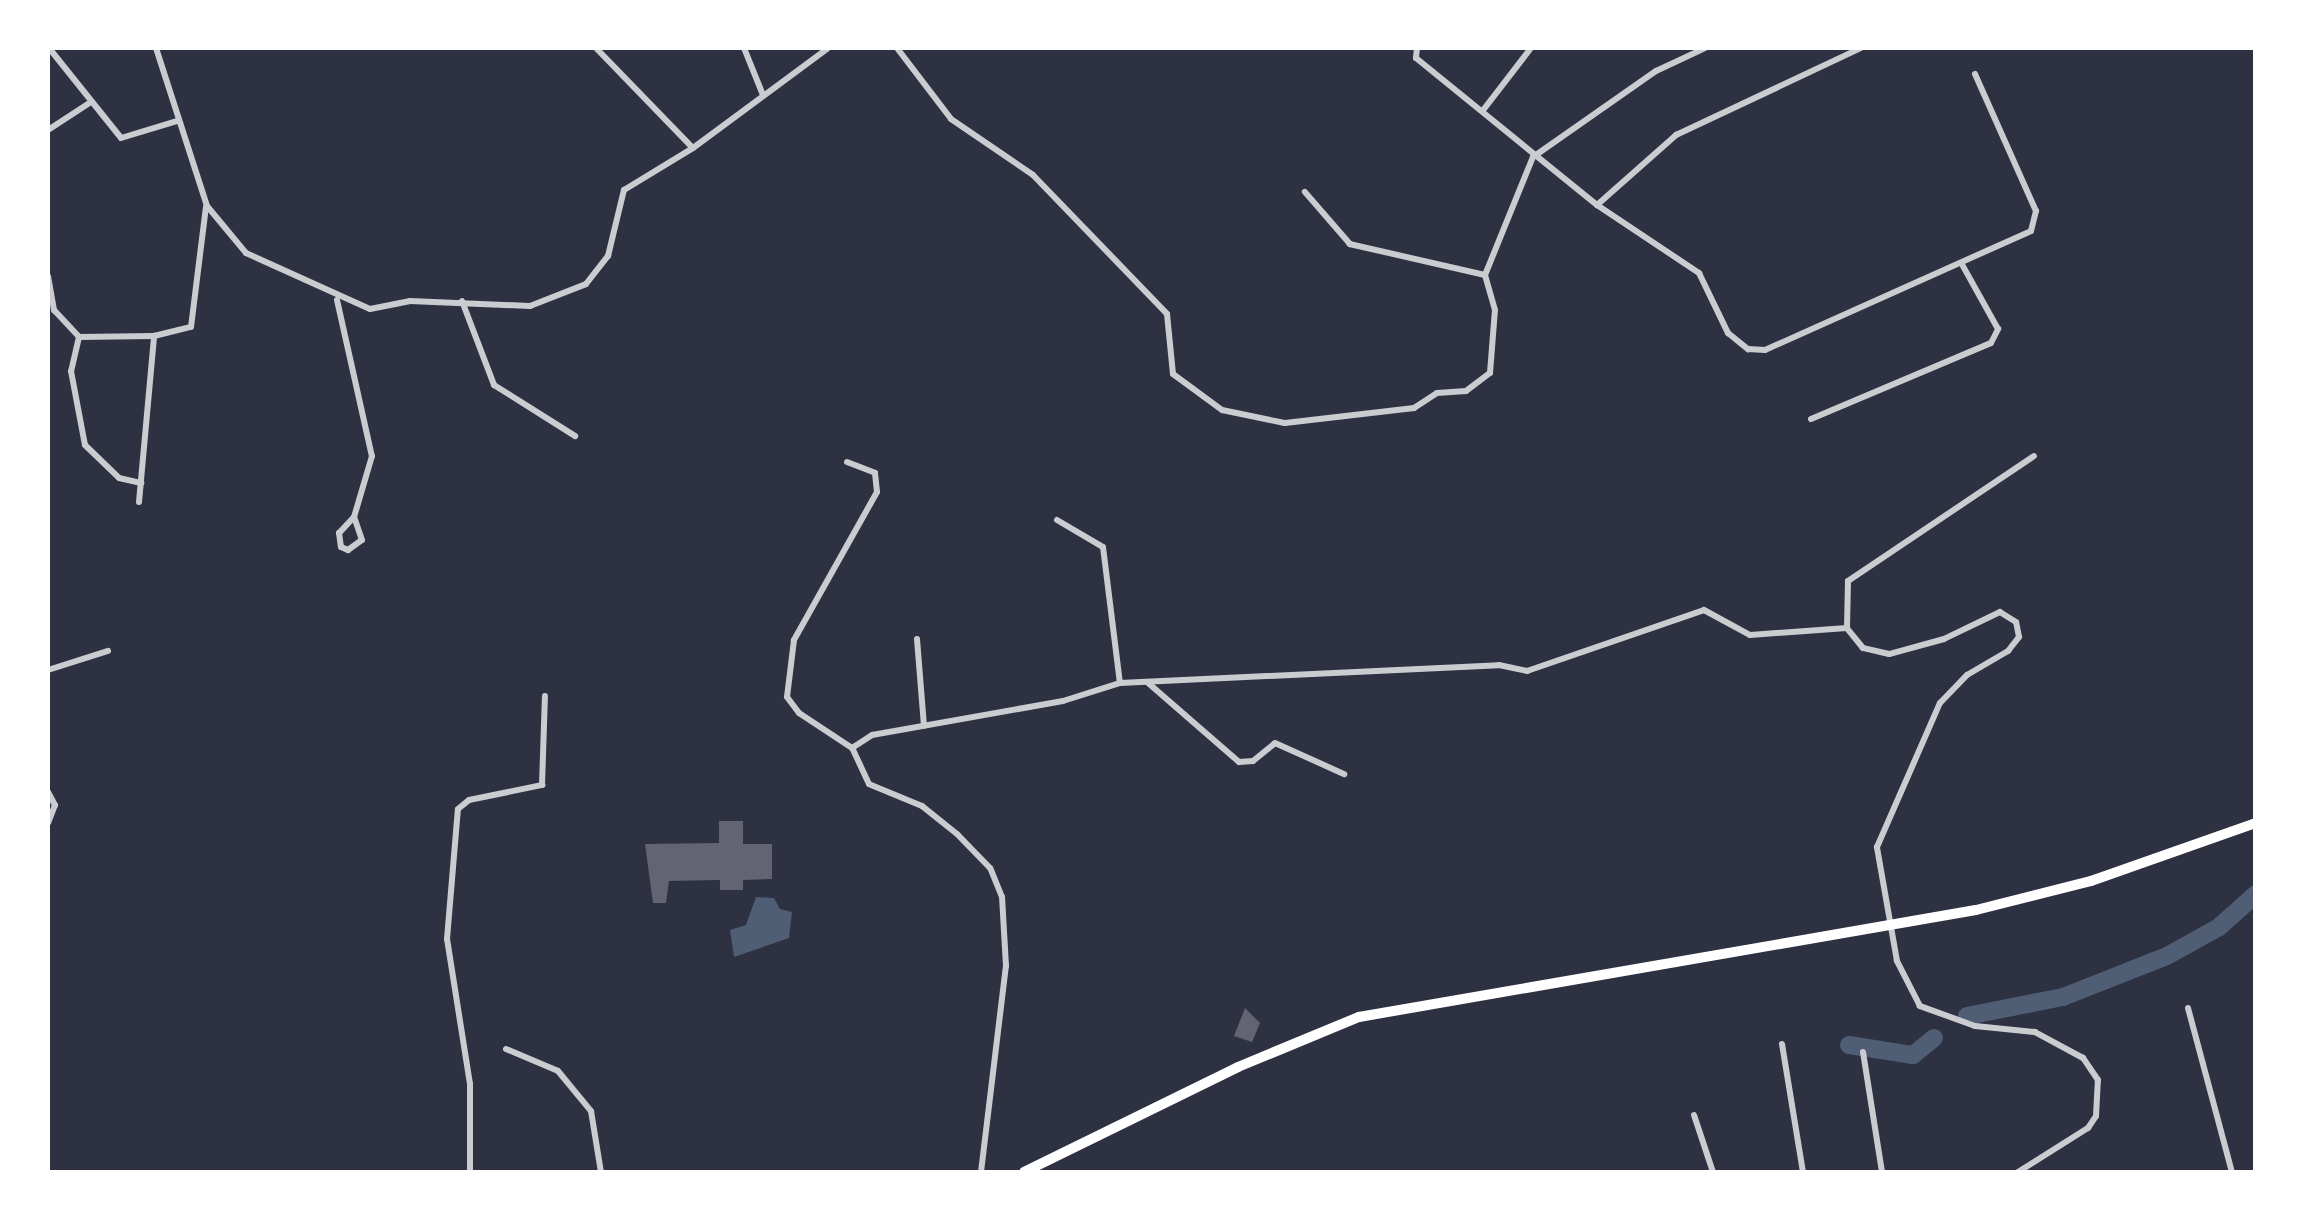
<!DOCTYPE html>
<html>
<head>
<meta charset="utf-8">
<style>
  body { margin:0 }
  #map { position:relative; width:2303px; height:1220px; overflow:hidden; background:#2d3142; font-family:"Playfair Display",serif }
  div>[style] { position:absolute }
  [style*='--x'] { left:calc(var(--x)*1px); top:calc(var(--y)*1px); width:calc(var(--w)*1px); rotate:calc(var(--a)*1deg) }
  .water>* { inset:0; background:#4f5d75 }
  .river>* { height:18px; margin:-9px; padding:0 9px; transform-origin:9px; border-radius:9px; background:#4f5d75 }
  .building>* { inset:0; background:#626471 }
  .minor>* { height:6px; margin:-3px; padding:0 3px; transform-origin:3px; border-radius:3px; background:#caccd0 }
  .primary>* { height:10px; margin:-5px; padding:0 5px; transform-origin:5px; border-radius:5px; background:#fff }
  span { translate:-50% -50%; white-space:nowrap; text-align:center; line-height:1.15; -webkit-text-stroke:9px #fff; paint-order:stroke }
  .frame { position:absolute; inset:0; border:50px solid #fff; pointer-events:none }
</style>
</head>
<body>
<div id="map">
  <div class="water">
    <i style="clip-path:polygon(756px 897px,774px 898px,780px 909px,792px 912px,789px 938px,734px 957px,730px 930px,746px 925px)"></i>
  </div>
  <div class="river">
    <i style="--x:1967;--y:1016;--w:98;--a:-11.2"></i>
    <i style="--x:2063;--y:997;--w:112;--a:-21.5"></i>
    <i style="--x:2167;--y:956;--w:60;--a:-29.1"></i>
    <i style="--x:2219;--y:927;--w:50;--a:-41.7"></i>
    <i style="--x:1849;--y:1045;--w:65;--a:8.9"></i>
    <i style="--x:1913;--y:1055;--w:27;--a:-39"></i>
  </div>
  <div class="building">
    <i style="clip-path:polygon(719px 821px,743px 821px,743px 844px,772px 844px,772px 879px,743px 880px,743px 890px,720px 890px,720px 880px,669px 881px,666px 903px,653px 903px,645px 844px,719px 843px)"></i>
    <i style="clip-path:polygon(1245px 1008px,1260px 1023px,1252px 1042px,1234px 1036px)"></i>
  </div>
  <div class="minor">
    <i style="--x:49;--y:48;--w:115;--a:51.3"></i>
    <i style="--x:121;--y:138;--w:59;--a:-16.9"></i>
    <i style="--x:156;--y:48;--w:166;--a:72.1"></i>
    <i style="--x:207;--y:206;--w:61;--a:50.3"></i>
    <i style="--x:246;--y:253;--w:136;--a:24.3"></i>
    <i style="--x:370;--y:309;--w:41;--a:-11.3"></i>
    <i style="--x:410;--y:301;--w:120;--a:2.4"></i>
    <i style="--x:530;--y:306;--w:60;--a:-21.4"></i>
    <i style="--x:586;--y:284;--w:36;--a:-52"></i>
    <i style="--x:608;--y:256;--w:68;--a:-76.4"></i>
    <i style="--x:624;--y:190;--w:81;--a:-31.3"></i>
    <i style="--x:693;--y:148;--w:168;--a:-36.5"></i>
    <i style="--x:596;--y:48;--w:139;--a:45.9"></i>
    <i style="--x:744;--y:48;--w:51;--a:68"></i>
    <i style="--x:897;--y:48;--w:89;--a:52.7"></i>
    <i style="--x:951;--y:119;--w:99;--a:34.3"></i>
    <i style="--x:1033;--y:175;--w:193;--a:46"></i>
    <i style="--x:1167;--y:314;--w:60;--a:84.3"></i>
    <i style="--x:1173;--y:374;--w:61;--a:36.3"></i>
    <i style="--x:1222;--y:410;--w:64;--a:11.7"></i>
    <i style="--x:1285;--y:423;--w:130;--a:-6.6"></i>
    <i style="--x:1414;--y:408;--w:27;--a:-33"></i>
    <i style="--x:1437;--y:393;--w:29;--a:-4"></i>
    <i style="--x:1466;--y:391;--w:30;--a:-37"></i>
    <i style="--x:1490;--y:373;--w:63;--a:-85.5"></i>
    <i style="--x:1495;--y:310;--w:36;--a:-106"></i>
    <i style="--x:1485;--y:275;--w:139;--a:-167.1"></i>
    <i style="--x:1350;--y:244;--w:69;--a:-130.9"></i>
    <i style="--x:1417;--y:48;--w:10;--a:96"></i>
    <i style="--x:1416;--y:58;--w:233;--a:39.1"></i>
    <i style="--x:1597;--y:205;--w:123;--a:33.7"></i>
    <i style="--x:1699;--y:273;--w:67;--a:64.2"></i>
    <i style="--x:1728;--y:333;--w:26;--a:39"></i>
    <i style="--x:1748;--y:349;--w:17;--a:3"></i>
    <i style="--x:1765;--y:350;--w:291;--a:-24.1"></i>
    <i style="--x:2031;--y:231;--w:21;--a:-76"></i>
    <i style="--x:2036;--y:211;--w:150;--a:-114"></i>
    <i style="--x:1484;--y:109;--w:77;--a:-52.4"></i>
    <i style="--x:48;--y:130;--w:48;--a:-33"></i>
    <i style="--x:1597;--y:205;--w:106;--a:-41.5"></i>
    <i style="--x:1676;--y:135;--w:204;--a:-25.2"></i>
    <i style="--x:1485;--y:275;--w:127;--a:-67.9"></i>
    <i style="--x:1533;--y:157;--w:150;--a:-35"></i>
    <i style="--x:1656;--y:71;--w:54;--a:-25.1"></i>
    <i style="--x:48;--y:276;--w:35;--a:80"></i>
    <i style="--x:54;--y:310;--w:37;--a:47"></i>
    <i style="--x:337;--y:300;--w:160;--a:77.4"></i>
    <i style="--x:372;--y:456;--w:64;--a:106.4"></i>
    <i style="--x:354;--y:517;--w:22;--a:133"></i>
    <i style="--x:339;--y:533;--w:14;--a:82"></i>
    <i style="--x:341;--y:547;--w:8;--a:23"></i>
    <i style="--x:348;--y:550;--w:17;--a:-36"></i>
    <i style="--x:362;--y:540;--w:24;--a:-109"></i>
    <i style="--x:462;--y:301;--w:90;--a:69.1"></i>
    <i style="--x:494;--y:385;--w:96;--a:32.2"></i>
    <i style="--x:79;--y:337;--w:75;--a:-0.8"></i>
    <i style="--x:154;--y:336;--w:38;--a:-14"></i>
    <i style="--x:191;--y:327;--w:121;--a:-82.9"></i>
    <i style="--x:79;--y:337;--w:35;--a:103"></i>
    <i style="--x:71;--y:371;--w:75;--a:79.3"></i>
    <i style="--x:85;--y:445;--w:47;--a:44.1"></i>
    <i style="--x:119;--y:478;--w:23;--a:13"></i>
    <i style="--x:1811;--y:419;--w:195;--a:-22.9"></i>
    <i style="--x:1991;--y:343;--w:16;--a:-63"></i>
    <i style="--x:1998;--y:329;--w:72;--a:-119.1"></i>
    <i style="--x:847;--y:462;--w:30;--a:21"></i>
    <i style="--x:875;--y:473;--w:19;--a:84"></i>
    <i style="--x:877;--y:492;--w:170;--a:119.3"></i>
    <i style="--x:794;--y:640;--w:57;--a:97"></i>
    <i style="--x:787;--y:697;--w:20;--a:53"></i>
    <i style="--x:799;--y:713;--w:64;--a:33.4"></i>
    <i style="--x:139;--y:502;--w:167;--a:-84.8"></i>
    <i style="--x:1057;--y:520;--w:53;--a:30.4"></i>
    <i style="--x:1103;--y:547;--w:137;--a:82.9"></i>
    <i style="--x:917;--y:639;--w:87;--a:85.4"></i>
    <i style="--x:48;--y:670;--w:63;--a:-17.6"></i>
    <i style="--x:1147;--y:682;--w:122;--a:41"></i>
    <i style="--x:1239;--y:762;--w:14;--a:-4"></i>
    <i style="--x:1253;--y:761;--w:28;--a:-39"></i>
    <i style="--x:1275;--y:743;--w:76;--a:24.2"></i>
    <i style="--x:48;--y:792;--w:15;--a:62"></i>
    <i style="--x:55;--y:805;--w:19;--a:111"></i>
    <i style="--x:2188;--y:1008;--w:170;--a:75"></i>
    <i style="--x:1782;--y:1044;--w:130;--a:80.7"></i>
    <i style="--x:506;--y:1049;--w:56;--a:22.9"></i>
    <i style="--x:558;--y:1071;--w:52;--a:50.5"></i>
    <i style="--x:591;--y:1111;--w:62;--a:80.7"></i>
    <i style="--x:1863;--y:1052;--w:121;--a:81"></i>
    <i style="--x:1694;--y:1115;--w:60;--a:71.6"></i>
    <i style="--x:470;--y:1172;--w:88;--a:-90"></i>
    <i style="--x:470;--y:1084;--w:147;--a:-99"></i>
    <i style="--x:447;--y:939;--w:130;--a:-85.2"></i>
    <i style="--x:458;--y:809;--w:14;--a:-39"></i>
    <i style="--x:469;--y:800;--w:75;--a:-11.6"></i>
    <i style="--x:542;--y:785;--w:89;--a:-88.1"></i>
    <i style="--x:981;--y:1172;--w:208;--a:-83.1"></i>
    <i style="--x:1006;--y:966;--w:69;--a:-93.3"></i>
    <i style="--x:1002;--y:897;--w:31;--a:-112"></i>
    <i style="--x:990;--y:868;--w:47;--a:-134.1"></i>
    <i style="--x:957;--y:834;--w:45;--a:-141.3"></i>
    <i style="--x:922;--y:806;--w:57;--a:-157.5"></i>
    <i style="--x:869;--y:784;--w:40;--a:-115"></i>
    <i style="--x:852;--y:748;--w:24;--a:-33"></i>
    <i style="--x:872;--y:735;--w:194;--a:-10.1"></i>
    <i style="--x:1063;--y:701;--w:60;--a:-17.5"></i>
    <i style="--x:1120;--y:683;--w:379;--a:-2.7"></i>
    <i style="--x:1499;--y:665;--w:29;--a:12"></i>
    <i style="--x:1527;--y:671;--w:187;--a:-19"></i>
    <i style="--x:1704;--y:610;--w:52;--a:28.5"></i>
    <i style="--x:1750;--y:635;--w:97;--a:-4.1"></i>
    <i style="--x:2018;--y:1172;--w:83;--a:-32.2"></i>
    <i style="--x:2088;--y:1128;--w:14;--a:-56"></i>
    <i style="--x:2096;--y:1116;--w:36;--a:-87"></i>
    <i style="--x:2098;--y:1080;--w:27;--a:-124"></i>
    <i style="--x:2083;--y:1058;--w:55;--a:-151.6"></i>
    <i style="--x:2035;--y:1032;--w:60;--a:-174.3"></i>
    <i style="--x:1975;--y:1026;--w:59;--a:-160"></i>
    <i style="--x:1920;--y:1006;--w:51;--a:-117.1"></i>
    <i style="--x:1897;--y:961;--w:116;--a:-100"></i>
    <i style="--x:1877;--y:847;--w:157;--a:-66.4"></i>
    <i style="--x:1940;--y:703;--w:39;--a:-46"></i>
    <i style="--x:1967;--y:675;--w:48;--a:-30.3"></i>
    <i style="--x:2008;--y:651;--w:18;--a:-52"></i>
    <i style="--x:2019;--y:637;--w:15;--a:-101"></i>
    <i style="--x:2016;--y:622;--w:19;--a:-148"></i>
    <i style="--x:2000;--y:612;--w:62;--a:154.3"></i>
    <i style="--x:1944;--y:639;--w:57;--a:164.7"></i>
    <i style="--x:1889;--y:654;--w:27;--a:-167"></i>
    <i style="--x:1863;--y:648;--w:26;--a:-129"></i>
    <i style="--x:1847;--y:628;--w:47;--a:-88.8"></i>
    <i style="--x:1848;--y:581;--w:224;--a:-33.9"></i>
  </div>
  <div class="primary">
    <i style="--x:1024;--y:1172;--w:238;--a:-26.1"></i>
    <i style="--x:1238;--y:1067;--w:131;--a:-22.5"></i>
    <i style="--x:1359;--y:1017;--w:626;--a:-9.84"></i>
    <i style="--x:1976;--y:910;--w:119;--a:-14.2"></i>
    <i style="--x:2091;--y:881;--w:175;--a:-19.4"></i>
  </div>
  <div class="frame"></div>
</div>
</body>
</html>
